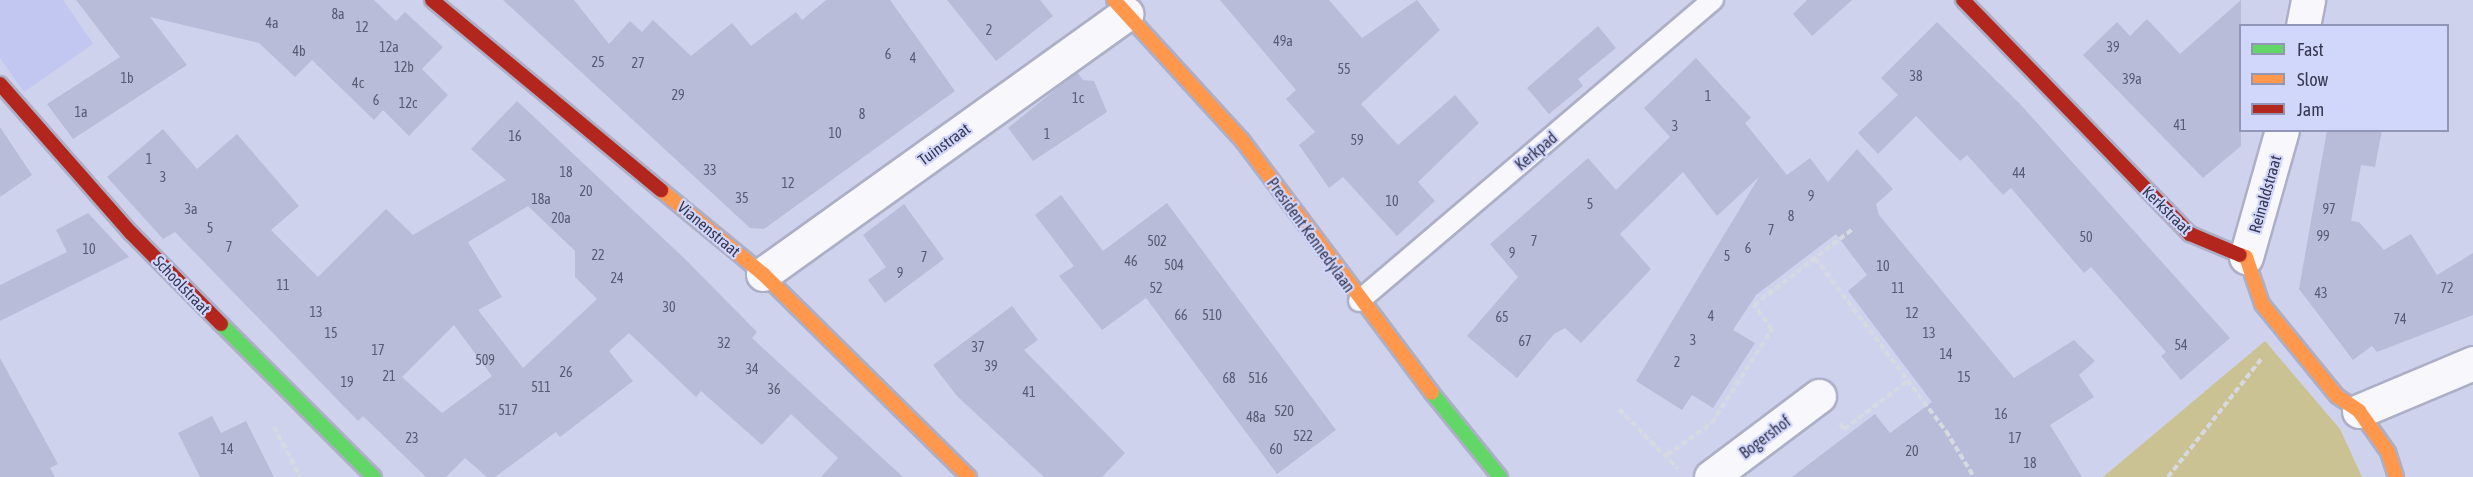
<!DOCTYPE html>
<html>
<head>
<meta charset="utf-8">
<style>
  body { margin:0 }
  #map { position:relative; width:2473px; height:477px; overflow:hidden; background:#ced2ec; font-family:"Asap Condensed",sans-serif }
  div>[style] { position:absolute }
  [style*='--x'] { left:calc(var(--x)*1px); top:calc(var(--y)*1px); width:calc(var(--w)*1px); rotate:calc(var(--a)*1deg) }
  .built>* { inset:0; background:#c1c7f0 }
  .green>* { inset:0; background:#cbc293 }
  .building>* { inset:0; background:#b9bcd9 }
  .path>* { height:4px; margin-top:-2px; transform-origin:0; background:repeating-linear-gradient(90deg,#d7d9e1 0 6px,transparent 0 9px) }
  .roads { filter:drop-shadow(2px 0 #acafc6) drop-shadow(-2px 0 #acafc6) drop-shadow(0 2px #acafc6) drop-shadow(0 -2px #acafc6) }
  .lane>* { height:20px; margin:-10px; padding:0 10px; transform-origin:10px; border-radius:10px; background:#f8f8fc }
  .street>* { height:33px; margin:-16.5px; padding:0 16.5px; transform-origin:16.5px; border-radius:16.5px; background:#f8f8fc }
  .fast>* { height:14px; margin:-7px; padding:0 7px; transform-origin:7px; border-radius:7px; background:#63d668 }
  .slow>* { height:14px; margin:-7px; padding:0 7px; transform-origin:7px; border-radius:7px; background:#ff974d }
  .jam>* { height:14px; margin:-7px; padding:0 7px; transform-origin:7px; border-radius:7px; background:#b3261e }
  span { translate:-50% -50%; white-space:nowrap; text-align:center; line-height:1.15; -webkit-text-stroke:4.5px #d1d6fb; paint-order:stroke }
  .number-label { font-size:14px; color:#585a74 }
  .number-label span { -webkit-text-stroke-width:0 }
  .street-label { font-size:16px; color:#363851 }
  .legend { position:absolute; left:2239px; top:24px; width:210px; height:108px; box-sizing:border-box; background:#d1d6fb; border:2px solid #9397b7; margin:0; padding:8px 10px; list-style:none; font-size:18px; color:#363851 }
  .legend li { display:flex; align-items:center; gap:12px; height:30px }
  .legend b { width:30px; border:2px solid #9397b7 }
</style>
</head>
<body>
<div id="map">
  <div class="built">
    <i style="clip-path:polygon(0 0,63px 0,93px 44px,24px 92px,0 58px)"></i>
  </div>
  <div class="green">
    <i style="clip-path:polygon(2265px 341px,2340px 429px,2362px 477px,2103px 477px)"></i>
  </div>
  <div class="building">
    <i style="clip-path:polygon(76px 0,374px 0,396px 21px,405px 12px,443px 47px,422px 69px,448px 95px,409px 136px,383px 110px,374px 120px,312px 60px,295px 77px,259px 43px,150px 17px,187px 65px,73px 139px,47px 104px,120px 57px)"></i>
    <i style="clip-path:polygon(503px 0,574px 0,609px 44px,630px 21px,642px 32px,653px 20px,691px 56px,732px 23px,751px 46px,796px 12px,802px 20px,826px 0,890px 0,955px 91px,764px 229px,750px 228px)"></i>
    <i style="clip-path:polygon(947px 0,1040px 0,1053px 16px,996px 61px)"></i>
    <i style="clip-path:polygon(1220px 0,1329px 0,1362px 38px,1417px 0,1440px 30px,1361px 104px,1398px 145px,1455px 95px,1479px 123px,1418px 182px,1435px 201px,1397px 236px,1343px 177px,1329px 188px,1299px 145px,1315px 132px,1286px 99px,1296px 90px)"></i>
    <i style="clip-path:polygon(1807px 0,1852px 0,1812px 36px,1793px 14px)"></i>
    <i style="clip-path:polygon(2241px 0,2241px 146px,2203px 178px,2083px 55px,2117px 22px,2130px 36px,2147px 19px,2180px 54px)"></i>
    <i style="clip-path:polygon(1937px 22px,2022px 106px,2230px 338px,2181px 380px,2161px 356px,2166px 352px,2091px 267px,2084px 273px,2011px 188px,2003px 195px,1967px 155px,1960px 161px,1916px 116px,1878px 154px,1858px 133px,1898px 95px,1881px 78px)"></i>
    <i style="clip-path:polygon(1598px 26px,1616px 48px,1578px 79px,1583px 86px,1549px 114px,1527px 88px)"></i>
    <i style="clip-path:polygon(1696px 58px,1751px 118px,1745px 123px,1787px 175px,1810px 158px,1828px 182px,1857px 149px,1893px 189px,1876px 204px,1879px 215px,2014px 378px,2074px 340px,2095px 361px,2079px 375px,2094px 397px,2050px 425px,2082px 477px,1792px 477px,1875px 414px,1890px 433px,1932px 402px,1848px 291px,1867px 275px,1836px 234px,1756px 295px,1733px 330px,1755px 343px,1713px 408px,1692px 395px,1682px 410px,1636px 381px,1759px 177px,1717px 216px,1683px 172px,1620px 234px,1651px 269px,1581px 343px,1565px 328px,1554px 334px,1517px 378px,1467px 336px,1518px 277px,1490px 244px,1588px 158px,1616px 190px,1670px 137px,1644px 108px)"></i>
    <i style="clip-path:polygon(1077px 72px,1083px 80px,1094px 81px,1107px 112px,1033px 161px,1008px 128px)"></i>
    <i style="clip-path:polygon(evenodd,517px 101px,684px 258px,757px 332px,752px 338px,903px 477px,821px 477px,838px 458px,791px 414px,762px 445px,701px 391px,696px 397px,629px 333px,609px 351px,633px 381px,560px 437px,556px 432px,495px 477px,487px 477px,465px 458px,446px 477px,426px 477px,363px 416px,358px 421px,175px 232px,163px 239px,107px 177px,163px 129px,197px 169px,237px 134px,299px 206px,271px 230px,318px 277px,386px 209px,413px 235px,506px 180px,471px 149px,517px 101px,528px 206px,575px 251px,575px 277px,597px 299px,523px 368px,478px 310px,502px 297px,468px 242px,528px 206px,517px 101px,454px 325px,492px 376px,442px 413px,402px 377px,454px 325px)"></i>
    <i style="clip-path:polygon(0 127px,32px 175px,0 197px)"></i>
    <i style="clip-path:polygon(2327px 130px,2382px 130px,2375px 167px,2361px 165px,2351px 221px,2359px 222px,2384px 250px,2411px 234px,2437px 275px,2473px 253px,2473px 315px,2377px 352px,2372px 346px,2353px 360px,2299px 289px)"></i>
    <i style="clip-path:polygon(1061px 195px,1103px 251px,1167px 203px,1336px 430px,1277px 474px,1146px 298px,1102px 330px,1059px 276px,1074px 266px,1035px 215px)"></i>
    <i style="clip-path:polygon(904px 204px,944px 259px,885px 303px,868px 280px,886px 267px,863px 235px)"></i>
    <i style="clip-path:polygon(88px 213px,129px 257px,0 321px,0 285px,67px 252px,56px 230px)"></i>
    <i style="clip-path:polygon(1012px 306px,1038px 340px,1024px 350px,1125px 453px,1102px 477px,1044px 477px,957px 396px,933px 365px)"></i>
    <i style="clip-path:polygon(0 358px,58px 464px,50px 468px,55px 477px,0 477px)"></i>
    <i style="clip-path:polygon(212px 416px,221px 433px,246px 421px,274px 477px,200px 477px,178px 433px)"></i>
  </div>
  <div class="path">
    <i style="--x:1815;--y:258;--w:217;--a:52.9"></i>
    <i style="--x:1946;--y:431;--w:54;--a:58.7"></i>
    <i style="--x:1619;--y:409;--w:84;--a:45.5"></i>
    <i style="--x:1840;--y:423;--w:7;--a:56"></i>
    <i style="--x:1844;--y:429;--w:80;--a:-36.9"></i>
    <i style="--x:274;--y:427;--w:56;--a:62.5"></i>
    <i style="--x:1667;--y:455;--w:55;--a:-35.4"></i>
    <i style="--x:1712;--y:423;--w:112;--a:-57.4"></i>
    <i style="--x:1772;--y:329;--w:30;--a:-127"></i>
    <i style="--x:1754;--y:305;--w:126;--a:-37.6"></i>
    <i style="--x:2168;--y:477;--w:152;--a:-51.7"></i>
  </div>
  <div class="roads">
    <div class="lane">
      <i style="--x:1359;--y:301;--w:465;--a:-40.4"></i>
    </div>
    <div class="street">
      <i style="--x:2303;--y:26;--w:26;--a:-79"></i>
      <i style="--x:2246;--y:257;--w:132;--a:-74.2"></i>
      <i style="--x:763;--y:274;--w:447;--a:-35.6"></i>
      <i style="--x:2359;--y:411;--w:124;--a:-22.8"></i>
      <i style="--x:1711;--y:477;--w:135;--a:-36.9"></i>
    </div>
    <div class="fast">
      <i style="--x:221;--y:324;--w:216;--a:45"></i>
      <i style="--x:1432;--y:393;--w:108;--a:51"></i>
    </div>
    <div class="slow">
      <i style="--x:1114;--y:0;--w:190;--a:47.6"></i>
      <i style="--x:1242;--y:140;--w:316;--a:53.1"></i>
      <i style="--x:661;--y:190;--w:132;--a:39.5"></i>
      <i style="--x:763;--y:274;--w:289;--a:44.6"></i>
      <i style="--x:2240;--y:255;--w:6;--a:18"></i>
      <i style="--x:2246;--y:257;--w:50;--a:71.2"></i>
      <i style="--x:2262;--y:304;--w:119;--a:50.8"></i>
      <i style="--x:2337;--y:396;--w:27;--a:34"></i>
      <i style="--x:2359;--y:411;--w:50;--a:54.7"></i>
      <i style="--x:2388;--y:452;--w:26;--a:72"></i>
    </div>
    <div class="jam">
      <i style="--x:432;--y:0;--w:298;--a:39.7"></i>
      <i style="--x:1963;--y:0;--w:326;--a:45.9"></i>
      <i style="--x:2190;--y:234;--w:54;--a:22.8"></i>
      <i style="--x:0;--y:84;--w:198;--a:48.7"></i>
      <i style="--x:131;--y:233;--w:128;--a:45.3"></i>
    </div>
  </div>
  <div class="number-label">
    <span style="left:338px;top:14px">8a</span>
    <span style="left:272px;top:23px">4a</span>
    <span style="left:362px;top:27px">12</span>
    <span style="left:989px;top:30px">2</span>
    <span style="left:1283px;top:41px">49a</span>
    <span style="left:389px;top:47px">12a</span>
    <span style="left:2113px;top:47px">39</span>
    <span style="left:299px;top:51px">4b</span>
    <span style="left:888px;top:54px">6</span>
    <span style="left:913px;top:58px">4</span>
    <span style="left:598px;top:62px">25</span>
    <span style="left:638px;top:63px">27</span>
    <span style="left:404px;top:67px">12b</span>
    <span style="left:1344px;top:69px">55</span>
    <span style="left:1916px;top:76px">38</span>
    <span style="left:127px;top:78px">1b</span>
    <span style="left:2132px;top:79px">39a</span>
    <span style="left:358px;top:83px">4c</span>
    <span style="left:678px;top:95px">29</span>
    <span style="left:1708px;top:96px">1</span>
    <span style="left:1078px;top:98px">1c</span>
    <span style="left:376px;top:100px">6</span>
    <span style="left:408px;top:103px">12c</span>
    <span style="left:81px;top:112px">1a</span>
    <span style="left:862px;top:114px">8</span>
    <span style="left:2180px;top:125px">41</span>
    <span style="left:1675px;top:126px">3</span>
    <span style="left:835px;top:133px">10</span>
    <span style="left:1047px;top:134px">1</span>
    <span style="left:515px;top:136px">16</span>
    <span style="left:1357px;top:140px">59</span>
    <span style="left:149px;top:159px">1</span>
    <span style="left:710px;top:170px">33</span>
    <span style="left:566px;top:172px">18</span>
    <span style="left:2019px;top:173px">44</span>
    <span style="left:163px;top:177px">3</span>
    <span style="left:788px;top:183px">12</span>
    <span style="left:586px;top:191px">20</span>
    <span style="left:1811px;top:196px">9</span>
    <span style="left:742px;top:198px">35</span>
    <span style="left:541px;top:199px">18a</span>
    <span style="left:1392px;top:201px">10</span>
    <span style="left:1590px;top:204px">5</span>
    <span style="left:191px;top:209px">3a</span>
    <span style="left:2329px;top:209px">97</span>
    <span style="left:1791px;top:216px">8</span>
    <span style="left:561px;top:218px">20a</span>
    <span style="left:210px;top:228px">5</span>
    <span style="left:1771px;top:230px">7</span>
    <span style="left:2323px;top:236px">99</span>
    <span style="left:2086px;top:237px">50</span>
    <span style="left:1157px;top:241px">502</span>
    <span style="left:1534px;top:241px">7</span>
    <span style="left:229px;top:247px">7</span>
    <span style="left:1748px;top:248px">6</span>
    <span style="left:89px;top:249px">10</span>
    <span style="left:1512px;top:253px">9</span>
    <span style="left:598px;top:255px">22</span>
    <span style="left:1727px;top:256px">5</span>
    <span style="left:924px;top:257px">7</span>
    <span style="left:1131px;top:261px">46</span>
    <span style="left:1174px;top:265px">504</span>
    <span style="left:1883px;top:266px">10</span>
    <span style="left:900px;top:273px">9</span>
    <span style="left:617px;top:278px">24</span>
    <span style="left:283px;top:285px">11</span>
    <span style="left:1156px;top:288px">52</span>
    <span style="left:1898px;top:288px">11</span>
    <span style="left:2447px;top:288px">72</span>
    <span style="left:2321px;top:293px">43</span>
    <span style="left:669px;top:307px">30</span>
    <span style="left:316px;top:312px">13</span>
    <span style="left:1912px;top:313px">12</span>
    <span style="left:1181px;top:315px">66</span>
    <span style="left:1212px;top:315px">510</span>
    <span style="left:1711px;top:316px">4</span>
    <span style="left:1502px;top:317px">65</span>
    <span style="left:2400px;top:319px">74</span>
    <span style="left:331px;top:333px">15</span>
    <span style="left:1929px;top:333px">13</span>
    <span style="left:1693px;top:340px">3</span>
    <span style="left:1525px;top:341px">67</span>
    <span style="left:724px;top:343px">32</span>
    <span style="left:2181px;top:345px">54</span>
    <span style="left:978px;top:347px">37</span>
    <span style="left:378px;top:350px">17</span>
    <span style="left:1946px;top:354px">14</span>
    <span style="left:485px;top:360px">509</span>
    <span style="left:1677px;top:362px">2</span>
    <span style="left:991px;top:366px">39</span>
    <span style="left:752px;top:369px">34</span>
    <span style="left:566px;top:372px">26</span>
    <span style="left:389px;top:376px">21</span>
    <span style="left:1964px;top:377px">15</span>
    <span style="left:1229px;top:378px">68</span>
    <span style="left:1258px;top:378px">516</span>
    <span style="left:347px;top:382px">19</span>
    <span style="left:541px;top:387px">511</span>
    <span style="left:774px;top:389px">36</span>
    <span style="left:1029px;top:392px">41</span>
    <span style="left:508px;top:410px">517</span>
    <span style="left:1284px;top:411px">520</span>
    <span style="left:2001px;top:414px">16</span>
    <span style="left:1256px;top:417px">48a</span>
    <span style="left:1303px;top:436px">522</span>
    <span style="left:412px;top:438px">23</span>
    <span style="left:2015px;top:438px">17</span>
    <span style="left:227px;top:449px">14</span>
    <span style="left:1276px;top:449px">60</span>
    <span style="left:1912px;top:451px">20</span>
    <span style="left:2030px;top:463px">18</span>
  </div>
  <div class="street-label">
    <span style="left:944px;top:144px;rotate:-36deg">Tuinstraat</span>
    <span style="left:1536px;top:151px;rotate:-40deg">Kerkpad</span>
    <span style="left:2265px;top:194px;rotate:-74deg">Reinaldstraat</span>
    <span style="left:2167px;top:210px;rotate:44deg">Kerkstraat</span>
    <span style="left:709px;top:229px;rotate:40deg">Vianenstraat</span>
    <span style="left:1311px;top:235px;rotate:54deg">President Kennedylaan</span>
    <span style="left:182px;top:285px;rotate:46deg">Schoolstraat</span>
    <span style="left:1765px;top:437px;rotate:-37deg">Bogershof</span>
  </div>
  <ul class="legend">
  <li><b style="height:8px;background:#63d668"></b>Fast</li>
  <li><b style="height:8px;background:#ff974d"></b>Slow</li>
  <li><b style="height:8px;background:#b3261e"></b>Jam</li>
  </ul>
</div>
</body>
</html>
